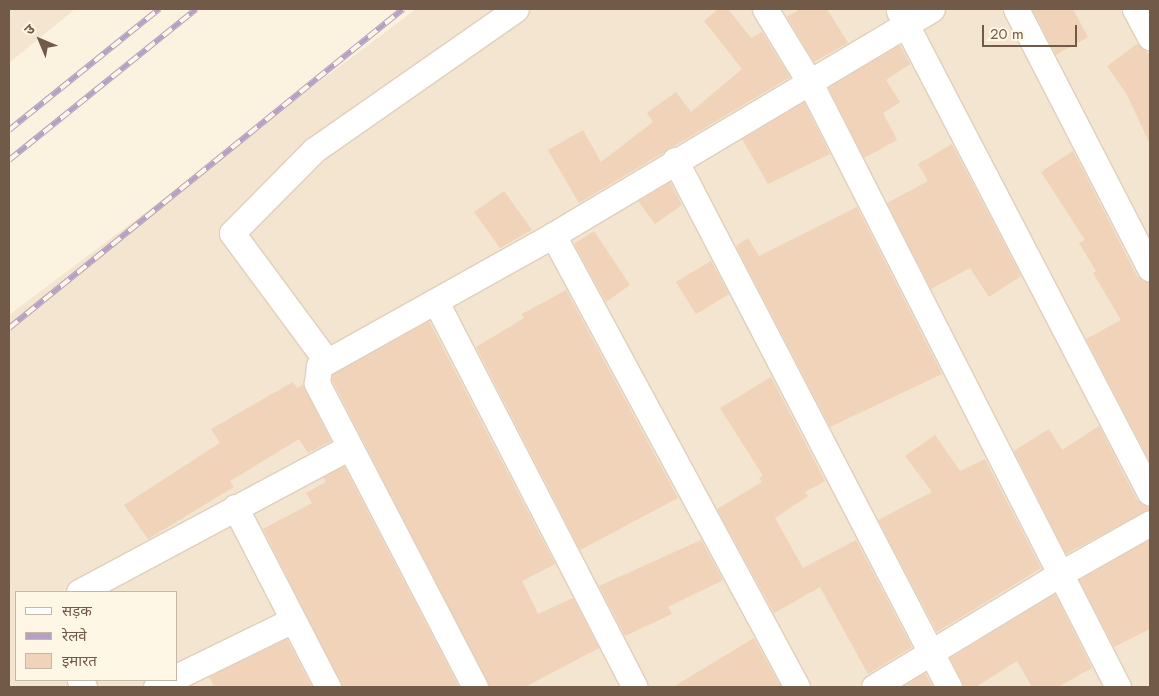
<!DOCTYPE html>
<html>
<head>
<meta charset="utf-8">
<style>
  body { margin:0 }
  #map { position:relative; width:1159px; height:696px; overflow:hidden; background:#fbf3e0; font-family:Jost,"Noto Sans Devanagari",sans-serif }
  div>[style] { position:absolute }
  [style*='--x'] { left:calc(var(--x)*1px); top:calc(var(--y)*1px); width:calc(var(--w)*1px); rotate:calc(var(--a)*1deg) }
  .residential>* { inset:0; background:#f3e5cf }
  .building>* { inset:0; background:#f0d3b9 }
  .roads { filter:drop-shadow(1px 0 #dfcfbd) drop-shadow(-1px 0 #dfcfbd) drop-shadow(0 1px #dfcfbd) drop-shadow(0 -1px #dfcfbd) }
  .street>* { height:25px; margin:-12.5px; padding:0 12.5px; transform-origin:12.5px; border-radius:12.5px; background:#fff }
  .rail>* { height:5.5px; margin-top:-2.75px; transform-origin:0; background:repeating-linear-gradient(90deg,#fff7e6 0 11px,#b6a0c3 0 22px); box-sizing:border-box; border-block:1px solid #b6a0c3 }
  span { translate:-50% -50%; white-space:nowrap; text-align:center; line-height:1.15; -webkit-text-stroke:4px #fff7e6; paint-order:stroke }
  .frame { position:absolute; inset:0; border:10px solid #715a48; pointer-events:none }
  .legend { position:absolute; left:15px; top:591px; width:162px; height:90px; box-sizing:border-box; background:#fff7e6; border:1px solid #c6b8a7; margin:0; padding:6px 9px; list-style:none; font-size:15px; color:#715a48 }
  .legend li { display:flex; align-items:center; gap:10px; height:25px }
  .legend b { width:25px; border:1px solid #c6b8a7 }
  .north { position:absolute; left:15px; top:15px; width:50px; height:50px; -webkit-text-stroke:4px #fff7e6; paint-order:stroke; rotate:315deg; font-size:14px; font-weight:700; line-height:20px; text-align:center; color:#715a48 }
  .north::after { content:''; display:block; margin:auto; width:18px; height:22px; background:#715a48; clip-path:polygon(50% 0,100% 100%,50% 72%,0 100%) }
  .scale { position:absolute; left:982px; top:25px; width:95px; height:22px; box-sizing:border-box; border:2px solid #715a48; border-top:0; padding-left:6px; font-size:15px; line-height:18px; white-space:nowrap; color:#715a48; -webkit-text-stroke:4px #fff7e6; paint-order:stroke }
</style>
</head>
<body>
<div id="map">
  <div class="residential">
    <i style="clip-path:polygon(9px 9px,75px 9px,9px 63px)"></i>
    <i style="clip-path:polygon(evenodd,416px 9px,1150px 9px,1150px 687px,9px 687px,9px 315px,416px 9px,16px 592px,176px 592px,176px 680px,16px 680px,16px 592px)"></i>
  </div>
  <div class="building">
    <i style="clip-path:polygon(718px 9px,728px 9px,751px 38px,762px 32px,790px 77px,579px 203px,548px 150px,583px 130px,601px 162px,653px 122px,647px 113px,676px 92px,691px 112px,742px 69px,704px 21px)"></i>
    <i style="clip-path:polygon(800px 9px,827px 9px,848px 43px,814px 62px,787px 17px)"></i>
    <i style="clip-path:polygon(1032px 9px,1073px 9px,1088px 37px,1056px 55px)"></i>
    <i style="clip-path:polygon(1137px 44px,1150px 55px,1150px 144px,1126px 93px,1107px 66px)"></i>
    <i style="clip-path:polygon(900px 45px,910px 64px,886px 80px,900px 102px,883px 113px,897px 140px,864px 158px,828px 87px)"></i>
    <i style="clip-path:polygon(804px 102px,830px 154px,768px 184px,742px 139px)"></i>
    <i style="clip-path:polygon(952px 144px,1021px 276px,989px 297px,970px 268px,931px 289px,887px 203px,928px 181px,918px 164px)"></i>
    <i style="clip-path:polygon(1073px 151px,1137px 276px,1150px 283px,1150px 462px,1086px 339px,1121px 320px,1093px 273px,1096px 271px,1079px 243px,1085px 240px,1041px 172px)"></i>
    <i style="clip-path:polygon(670px 182px,682px 205px,655px 224px,638px 201px)"></i>
    <i style="clip-path:polygon(504px 191px,532px 230px,500px 248px,474px 212px)"></i>
    <i style="clip-path:polygon(857px 207px,942px 374px,830px 427px,736px 246px,748px 238px,759px 256px)"></i>
    <i style="clip-path:polygon(594px 231px,630px 285px,606px 302px,574px 244px)"></i>
    <i style="clip-path:polygon(711px 261px,729px 294px,696px 314px,676px 282px)"></i>
    <i style="clip-path:polygon(566px 290px,678px 498px,580px 550px,476px 347px,524px 318px,522px 314px)"></i>
    <i style="clip-path:polygon(429px 321px,555px 564px,522px 581px,538px 614px,573px 598px,599px 648px,525px 687px,489px 687px,332px 380px,332px 375px)"></i>
    <i style="clip-path:polygon(771px 377px,825px 481px,805px 492px,808px 496px,775px 518px,803px 568px,856px 540px,912px 647px,868px 674px,820px 587px,774px 613px,717px 509px,762px 482px,759px 478px,763px 476px,720px 408px)"></i>
    <i style="clip-path:polygon(293px 382px,297px 388px,303px 385px,331px 441px,308px 453px,299px 439px,230px 481px,234px 487px,148px 539px,124px 505px,220px 443px,211px 429px)"></i>
    <i style="clip-path:polygon(1099px 426px,1137px 500px,1150px 509px,1066px 554px,1014px 451px,1049px 429px,1062px 450px)"></i>
    <i style="clip-path:polygon(935px 435px,960px 471px,985px 459px,1041px 568px,937px 632px,878px 520px,932px 492px,905px 456px)"></i>
    <i style="clip-path:polygon(344px 466px,459px 687px,342px 687px,263px 529px,312px 503px,306px 493px,326px 482px,323px 477px)"></i>
    <i style="clip-path:polygon(1150px 539px,1150px 629px,1114px 647px,1079px 580px)"></i>
    <i style="clip-path:polygon(701px 540px,723px 580px,668px 607px,672px 614px,625px 636px,599px 586px)"></i>
    <i style="clip-path:polygon(1055px 594px,1092px 668px,1058px 687px,1032px 687px,1017px 661px,976px 687px,963px 687px,950px 658px)"></i>
    <i style="clip-path:polygon(754px 638px,781px 687px,673px 687px)"></i>
    <i style="clip-path:polygon(287px 639px,312px 687px,214px 687px,209px 677px)"></i>
    <i style="clip-path:polygon(925px 673px,933px 687px,901px 687px)"></i>
  </div>
  <div class="roads">
    <div class="street">
      <i style="--x:765;--y:9;--w:84;--a:58.6"></i>
      <i style="--x:809;--y:81;--w:680;--a:62.98"></i>
      <i style="--x:1016;--y:9;--w:292;--a:62.7"></i>
      <i style="--x:1135;--y:9;--w:32;--a:62"></i>
      <i style="--x:899;--y:11;--w:543;--a:62.49"></i>
      <i style="--x:675;--y:160;--w:594;--a:62.53"></i>
      <i style="--x:553;--y:235;--w:514;--a:61.64"></i>
      <i style="--x:436;--y:302;--w:433;--a:62.7"></i>
      <i style="--x:326;--y:360;--w:158;--a:-126.5"></i>
      <i style="--x:232;--y:233;--w:117;--a:-45.3"></i>
      <i style="--x:314;--y:150;--w:246;--a:-34.9"></i>
      <i style="--x:235;--y:507;--w:203;--a:62.7"></i>
      <i style="--x:79;--y:592;--w:306;--a:-28.2"></i>
      <i style="--x:176;--y:677;--w:130;--a:-26"></i>
      <i style="--x:80;--y:680;--w:8;--a:60"></i>
      <i style="--x:156;--y:687;--w:17;--a:-25"></i>
      <i style="--x:475;--y:687;--w:343;--a:-117.5"></i>
      <i style="--x:317;--y:383;--w:17;--a:-83"></i>
      <i style="--x:319;--y:366;--w:268;--a:-29.2"></i>
      <i style="--x:553;--y:235;--w:441;--a:-30.8"></i>
      <i style="--x:874;--y:687;--w:218;--a:-31.3"></i>
      <i style="--x:1060;--y:574;--w:103;--a:-29.5"></i>
    </div>
  </div>
  <div class="rail">
    <i style="--x:9;--y:130;--w:193;--a:-38.9"></i>
    <i style="--x:9;--y:160;--w:240;--a:-38.9"></i>
    <i style="--x:9;--y:328;--w:507;--a:-39"></i>
  </div>
  <div class="frame"></div>
  <ul class="legend">
  <li><b style="height:6px;background:#fff"></b>सड़क</li>
  <li><b style="height:6px;background:#b6a0c3"></b>रेलवे</li>
  <li><b style="height:14px;background:#f0d3b9"></b>इमारत</li>
  </ul>
  <div class="north">उ</div>
  <div class="scale">20 m</div>
</div>
</body>
</html>
